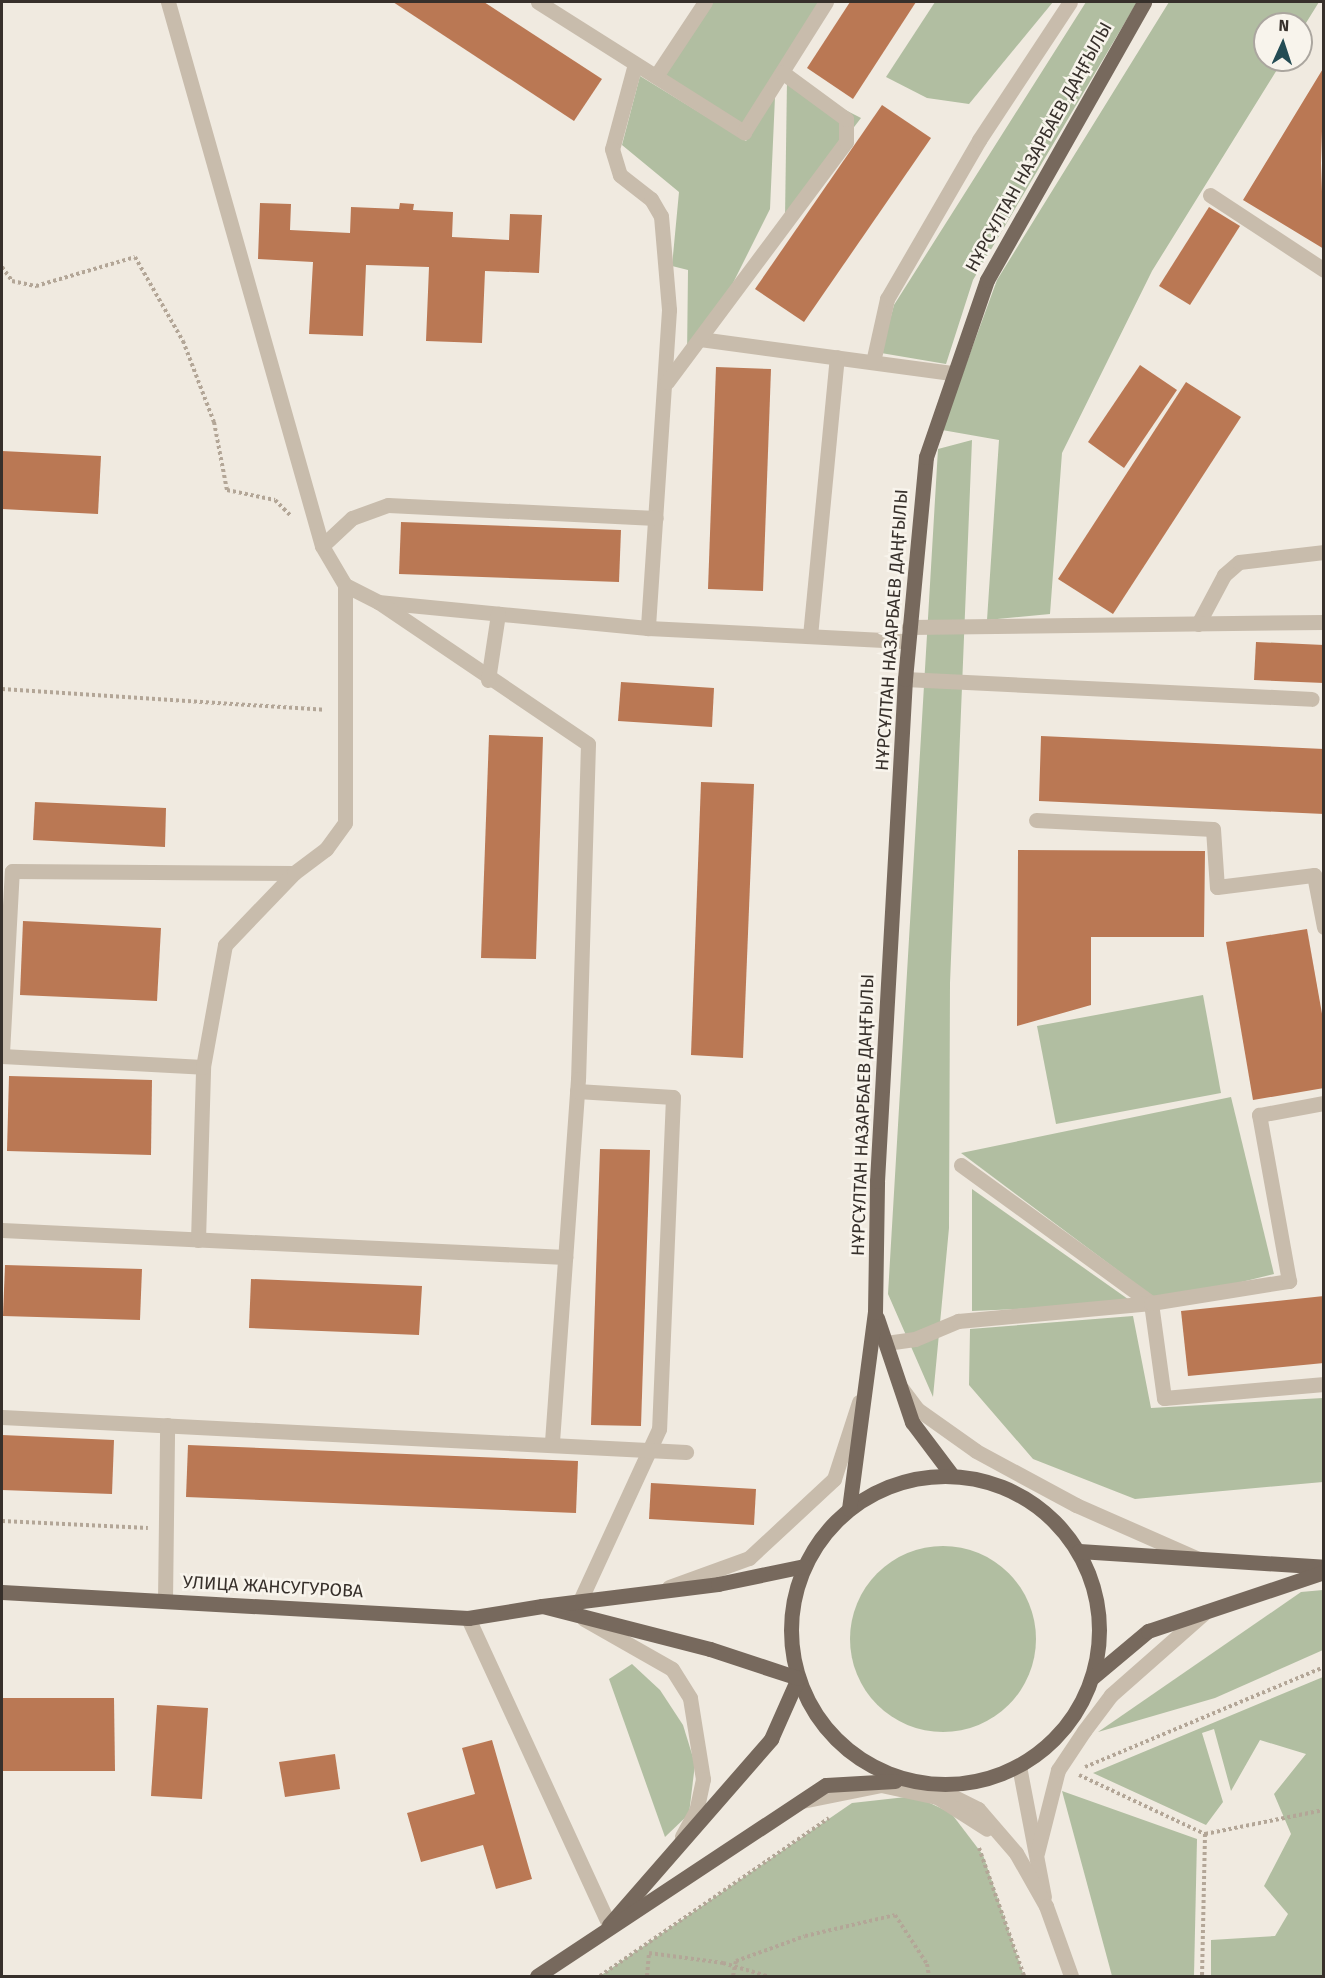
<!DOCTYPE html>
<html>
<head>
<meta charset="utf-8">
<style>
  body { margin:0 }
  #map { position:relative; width:1325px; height:1978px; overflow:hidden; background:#f0eae0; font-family:"Fira Sans",sans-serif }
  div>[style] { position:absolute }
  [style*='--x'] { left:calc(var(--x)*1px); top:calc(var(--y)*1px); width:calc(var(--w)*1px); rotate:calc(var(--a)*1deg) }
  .green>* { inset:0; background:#b1bea1 }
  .round { border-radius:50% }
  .building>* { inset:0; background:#ba7854 }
  .path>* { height:4px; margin-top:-2px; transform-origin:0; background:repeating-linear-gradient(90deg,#b3a697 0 3px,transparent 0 6px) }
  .minor>* { height:15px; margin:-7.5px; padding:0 7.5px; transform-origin:7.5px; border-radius:7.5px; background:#c8bcac }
  .major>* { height:15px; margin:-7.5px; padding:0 7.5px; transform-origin:7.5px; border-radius:7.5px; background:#77695d }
  .major>.ring { margin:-7.5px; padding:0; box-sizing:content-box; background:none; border:15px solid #77695d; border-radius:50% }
  span { translate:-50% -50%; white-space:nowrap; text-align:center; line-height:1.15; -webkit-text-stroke:5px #f8f4ec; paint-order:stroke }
  .street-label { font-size:18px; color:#37302b }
  .frame { position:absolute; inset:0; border:3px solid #37302b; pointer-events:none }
  .north { position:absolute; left:1253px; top:12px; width:60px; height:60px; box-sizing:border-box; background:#f8f4ec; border:2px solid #aba69f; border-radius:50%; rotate:3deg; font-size:16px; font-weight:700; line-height:24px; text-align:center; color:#37302b }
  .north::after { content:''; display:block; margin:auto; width:21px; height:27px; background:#244c54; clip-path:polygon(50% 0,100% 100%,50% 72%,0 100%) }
</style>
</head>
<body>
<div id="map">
  <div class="green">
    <i style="clip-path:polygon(710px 2px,822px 2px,742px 126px,663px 74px)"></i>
    <i style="clip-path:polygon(935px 2px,1053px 2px,969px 104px,927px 98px,886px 77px)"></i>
    <i style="clip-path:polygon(1086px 2px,1137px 2px,973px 280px,946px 364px,881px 353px,894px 305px)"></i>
    <i style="clip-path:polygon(1169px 2px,1319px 2px,1301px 31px,1301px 24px,1265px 24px,1265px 60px,1283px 60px,1152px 271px,1062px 453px,1050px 614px,987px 620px,999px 440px,942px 430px,997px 280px)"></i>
    <i style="clip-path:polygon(640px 76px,746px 141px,775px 97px,770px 209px,710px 329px,687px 357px,688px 270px,672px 266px,679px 192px,622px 145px)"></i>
    <i style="clip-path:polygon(787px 80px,861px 118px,785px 217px)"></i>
    <i style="clip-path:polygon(972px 440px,950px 983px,949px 1228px,933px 1397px,888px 1294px,938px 449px)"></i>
    <i style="clip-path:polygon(1203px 995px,1221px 1093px,1056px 1124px,1037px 1026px)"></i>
    <i style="clip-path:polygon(1231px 1097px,1274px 1274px,1160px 1302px,961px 1153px)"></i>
    <i style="clip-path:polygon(972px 1189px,1135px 1304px,972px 1311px)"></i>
    <i style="clip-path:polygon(1133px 1316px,1151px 1408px,1323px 1398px,1323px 1482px,1135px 1499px,1033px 1459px,969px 1385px,970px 1329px)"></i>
    <i class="round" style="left:850px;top:1546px;width:186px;height:186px"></i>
    <i style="clip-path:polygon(1323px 1590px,1323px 1650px,1215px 1698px,1098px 1732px,1301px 1592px)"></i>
    <i style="clip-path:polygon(632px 1664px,660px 1690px,683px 1725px,695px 1764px,689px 1814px,665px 1837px,609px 1679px)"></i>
    <i style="clip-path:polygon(1323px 1677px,1323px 1976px,1211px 1976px,1211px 1940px,1275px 1936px,1288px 1914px,1264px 1886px,1291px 1834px,1274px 1794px,1306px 1754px,1260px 1740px,1231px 1791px,1214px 1729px,1202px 1733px,1223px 1802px,1206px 1825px,1093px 1773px)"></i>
    <i style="clip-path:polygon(1062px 1791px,1197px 1839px,1194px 1976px,1112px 1976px)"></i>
    <i style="clip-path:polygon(915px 1796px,951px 1813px,983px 1855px,1024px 1976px,600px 1976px,852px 1803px)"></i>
  </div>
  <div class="building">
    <i style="clip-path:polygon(393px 2px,484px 2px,602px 79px,574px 121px)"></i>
    <i style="clip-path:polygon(850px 2px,916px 2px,853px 99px,807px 68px)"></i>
    <i style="clip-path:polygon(1324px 67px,1321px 163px,1324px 249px,1243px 200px)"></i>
    <i style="clip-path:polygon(882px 105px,931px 138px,804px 322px,755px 289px)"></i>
    <i style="clip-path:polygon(260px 203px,291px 204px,290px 230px,350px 233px,351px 207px,399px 209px,400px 203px,414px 204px,413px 210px,453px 212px,452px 237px,509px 240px,510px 214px,542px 215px,539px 273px,485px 271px,482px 343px,426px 341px,429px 267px,366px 265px,363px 336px,309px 334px,313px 262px,258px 259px)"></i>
    <i style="clip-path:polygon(1209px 207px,1240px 226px,1190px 305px,1159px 286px)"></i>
    <i style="clip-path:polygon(1140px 365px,1177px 390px,1124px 468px,1088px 442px)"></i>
    <i style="clip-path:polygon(716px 367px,771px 369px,763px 591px,708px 589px)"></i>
    <i style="clip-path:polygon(1186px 382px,1241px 417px,1113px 614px,1058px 579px)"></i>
    <i style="clip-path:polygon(2px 451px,101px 456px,98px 514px,2px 509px)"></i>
    <i style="clip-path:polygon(401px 522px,621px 530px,619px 582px,399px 574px)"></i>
    <i style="clip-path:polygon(1256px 642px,1324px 645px,1324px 683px,1254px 680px)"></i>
    <i style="clip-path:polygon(621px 682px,714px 688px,712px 727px,618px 721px)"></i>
    <i style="clip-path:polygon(489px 735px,543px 737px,536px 959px,481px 958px)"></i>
    <i style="clip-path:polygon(1041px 736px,1324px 749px,1324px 814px,1039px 801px)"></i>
    <i style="clip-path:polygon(701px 782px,754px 784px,743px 1058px,691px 1055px)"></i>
    <i style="clip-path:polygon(35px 802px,166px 808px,165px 847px,33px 840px)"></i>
    <i style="clip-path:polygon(1018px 850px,1205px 851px,1204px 937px,1091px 937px,1091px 1005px,1017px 1026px)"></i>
    <i style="clip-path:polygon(23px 921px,161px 928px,157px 1001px,20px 995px)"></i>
    <i style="clip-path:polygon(1307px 929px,1324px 1025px,1324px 1088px,1253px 1100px,1226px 942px)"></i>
    <i style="clip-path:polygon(9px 1076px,152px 1080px,151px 1155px,7px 1151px)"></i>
    <i style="clip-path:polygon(600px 1149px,650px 1150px,641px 1426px,591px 1425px)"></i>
    <i style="clip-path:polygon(5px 1265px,142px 1269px,140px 1320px,3px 1316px)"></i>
    <i style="clip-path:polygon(251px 1279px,422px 1286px,419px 1335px,249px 1328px)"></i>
    <i style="clip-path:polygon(1324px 1296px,1324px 1363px,1188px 1376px,1181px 1311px)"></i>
    <i style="clip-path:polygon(2px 1435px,114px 1440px,112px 1494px,2px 1490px)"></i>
    <i style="clip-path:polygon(188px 1445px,578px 1461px,576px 1513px,186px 1497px)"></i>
    <i style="clip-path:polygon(651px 1483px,756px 1489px,754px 1525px,649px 1519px)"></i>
    <i style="clip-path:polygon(2px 1698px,114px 1698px,115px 1771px,2px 1771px)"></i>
    <i style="clip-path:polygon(157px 1705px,208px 1708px,202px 1799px,151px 1796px)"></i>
    <i style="clip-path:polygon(492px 1740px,532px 1879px,496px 1889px,483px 1845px,421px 1862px,407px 1813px,475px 1794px,462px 1748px)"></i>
    <i style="clip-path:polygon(335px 1754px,340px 1789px,285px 1797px,279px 1762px)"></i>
  </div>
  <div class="path">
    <i style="--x:2;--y:267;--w:17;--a:54"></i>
    <i style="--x:12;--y:281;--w:25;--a:12"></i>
    <i style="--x:36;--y:286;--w:103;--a:-16.3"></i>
    <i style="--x:135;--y:257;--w:97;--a:60.3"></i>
    <i style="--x:183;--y:341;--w:87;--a:69.1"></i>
    <i style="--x:214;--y:422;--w:69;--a:79.2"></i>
    <i style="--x:227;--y:490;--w:49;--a:11.8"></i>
    <i style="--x:275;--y:500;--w:23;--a:45"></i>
    <i style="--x:2;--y:689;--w:323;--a:3.7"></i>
    <i style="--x:2;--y:1521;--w:146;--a:2.7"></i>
    <i style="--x:1085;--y:1767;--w:259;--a:-22.7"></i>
    <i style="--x:1079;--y:1775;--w:139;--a:25.1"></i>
    <i style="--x:1205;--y:1834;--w:142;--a:91.2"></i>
    <i style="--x:1205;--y:1834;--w:121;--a:-11.4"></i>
    <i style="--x:979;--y:1848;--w:136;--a:70.6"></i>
    <i style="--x:600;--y:1976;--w:278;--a:-34.6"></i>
    <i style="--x:647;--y:1976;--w:23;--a:-85"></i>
    <i style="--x:649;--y:1953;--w:75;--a:7.7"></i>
    <i style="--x:723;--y:1963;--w:46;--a:16.5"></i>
    <i style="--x:733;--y:1976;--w:15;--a:-79"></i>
    <i style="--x:736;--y:1961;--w:73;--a:-19.9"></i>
    <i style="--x:805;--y:1936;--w:92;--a:-13.1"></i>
    <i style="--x:895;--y:1915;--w:59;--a:56.9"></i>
    <i style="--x:927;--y:1964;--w:12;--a:81"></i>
  </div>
  <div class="minor">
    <i style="--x:168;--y:2;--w:565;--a:74.19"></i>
    <i style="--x:322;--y:546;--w:45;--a:59.5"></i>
    <i style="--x:345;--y:585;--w:37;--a:27"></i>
    <i style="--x:378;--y:602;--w:271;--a:5.5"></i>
    <i style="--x:648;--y:628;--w:260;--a:2.9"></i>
    <i style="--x:538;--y:2;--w:244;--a:32.3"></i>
    <i style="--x:744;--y:132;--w:154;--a:-57.8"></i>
    <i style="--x:635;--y:64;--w:88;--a:105.1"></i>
    <i style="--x:612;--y:149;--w:27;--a:73"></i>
    <i style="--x:620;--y:175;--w:39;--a:38"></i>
    <i style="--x:651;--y:199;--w:20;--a:60"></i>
    <i style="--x:661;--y:216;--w:94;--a:85.1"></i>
    <i style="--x:669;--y:310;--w:319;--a:93.8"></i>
    <i style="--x:656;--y:76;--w:89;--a:-56.5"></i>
    <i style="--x:1210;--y:195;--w:136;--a:33.3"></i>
    <i style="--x:700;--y:339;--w:252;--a:7.7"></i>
    <i style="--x:873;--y:362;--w:65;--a:-77.5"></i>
    <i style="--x:887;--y:299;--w:184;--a:-59.9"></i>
    <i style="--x:979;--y:140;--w:165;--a:-56.6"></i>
    <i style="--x:667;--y:382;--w:299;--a:-53.3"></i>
    <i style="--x:846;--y:142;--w:23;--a:-90"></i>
    <i style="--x:846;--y:119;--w:79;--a:-143.7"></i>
    <i style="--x:322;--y:546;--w:41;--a:-43"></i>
    <i style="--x:352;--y:518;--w:38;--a:-20"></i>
    <i style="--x:388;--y:505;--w:268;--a:2.8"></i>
    <i style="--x:380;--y:603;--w:251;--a:34.1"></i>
    <i style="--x:588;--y:744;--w:335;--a:91.7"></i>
    <i style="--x:578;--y:1079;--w:367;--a:94.1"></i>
    <i style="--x:1198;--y:624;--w:55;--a:-62"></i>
    <i style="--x:1224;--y:575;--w:20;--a:-41"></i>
    <i style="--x:1239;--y:562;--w:86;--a:-6.7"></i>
    <i style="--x:909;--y:627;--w:415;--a:-0.7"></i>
    <i style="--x:810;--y:636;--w:280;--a:-84.5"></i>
    <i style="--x:905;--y:679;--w:407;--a:2.8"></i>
    <i style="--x:488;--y:680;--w:67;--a:-81.4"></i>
    <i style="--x:1036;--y:820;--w:177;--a:2.9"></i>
    <i style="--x:1213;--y:829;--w:58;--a:86.1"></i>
    <i style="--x:1217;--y:887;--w:98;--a:-7.1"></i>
    <i style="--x:1314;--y:875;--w:53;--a:79.1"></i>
    <i style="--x:2;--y:1053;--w:182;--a:-86.9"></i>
    <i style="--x:12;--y:871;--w:282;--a:0.4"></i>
    <i style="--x:2;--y:1056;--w:201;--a:3.1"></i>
    <i style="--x:577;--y:1091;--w:96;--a:3.6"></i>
    <i style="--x:673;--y:1097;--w:332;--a:92.4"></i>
    <i style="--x:659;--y:1429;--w:189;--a:114.7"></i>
    <i style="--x:961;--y:1165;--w:235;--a:36"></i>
    <i style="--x:1151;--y:1303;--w:96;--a:82.2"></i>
    <i style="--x:1164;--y:1398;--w:161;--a:-5"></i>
    <i style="--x:2;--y:1230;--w:564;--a:2.75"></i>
    <i style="--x:198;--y:1240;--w:173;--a:-88.3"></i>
    <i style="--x:203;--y:1067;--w:124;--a:-79.8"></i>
    <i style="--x:225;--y:945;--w:100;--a:-46.2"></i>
    <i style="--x:294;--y:873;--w:40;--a:-37"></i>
    <i style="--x:326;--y:849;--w:32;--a:-54"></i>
    <i style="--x:345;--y:823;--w:238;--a:-90"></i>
    <i style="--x:886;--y:1343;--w:29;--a:-8"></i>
    <i style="--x:915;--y:1339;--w:47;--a:-22.7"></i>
    <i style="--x:958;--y:1321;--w:194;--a:-5.3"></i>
    <i style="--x:1151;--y:1303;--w:140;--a:-9.1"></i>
    <i style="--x:1289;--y:1281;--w:169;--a:-100.2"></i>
    <i style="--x:1259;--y:1115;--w:66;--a:-10.5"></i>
    <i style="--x:902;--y:1389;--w:25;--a:53"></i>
    <i style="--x:917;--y:1409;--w:72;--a:35.4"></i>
    <i style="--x:976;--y:1451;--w:114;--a:28.4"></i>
    <i style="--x:1076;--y:1505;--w:131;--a:23.8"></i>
    <i style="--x:2;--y:1417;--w:685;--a:2.93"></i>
    <i style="--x:669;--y:1587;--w:85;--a:-19.9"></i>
    <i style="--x:749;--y:1558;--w:116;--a:-42.9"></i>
    <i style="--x:834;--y:1479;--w:81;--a:-72"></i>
    <i style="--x:165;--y:1601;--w:176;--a:-89.3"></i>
    <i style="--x:468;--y:1618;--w:338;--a:65.3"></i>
    <i style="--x:584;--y:1619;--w:101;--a:29.6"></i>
    <i style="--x:672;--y:1669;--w:34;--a:58"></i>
    <i style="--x:690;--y:1698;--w:82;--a:80.9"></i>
    <i style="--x:703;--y:1779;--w:33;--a:102"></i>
    <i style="--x:696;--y:1811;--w:29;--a:119"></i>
    <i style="--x:1019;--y:1766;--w:133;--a:79.2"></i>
    <i style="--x:928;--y:1784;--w:56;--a:26.6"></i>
    <i style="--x:978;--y:1809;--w:58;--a:49.2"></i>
    <i style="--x:1016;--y:1853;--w:61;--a:60.5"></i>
    <i style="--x:1046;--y:1906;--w:74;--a:70.3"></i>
    <i style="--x:802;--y:1801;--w:81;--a:-11.4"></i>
    <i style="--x:881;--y:1785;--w:57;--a:12.1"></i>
    <i style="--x:937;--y:1797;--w:59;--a:32.6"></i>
    <i style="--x:1037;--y:1853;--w:86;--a:-75.8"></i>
    <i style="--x:1058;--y:1770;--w:47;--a:-56.3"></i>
    <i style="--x:1084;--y:1731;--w:45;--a:-53.1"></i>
    <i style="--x:1111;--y:1695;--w:125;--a:-41.4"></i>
  </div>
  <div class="major">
    <i style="--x:877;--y:1318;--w:110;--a:71.4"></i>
    <i style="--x:912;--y:1422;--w:66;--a:53"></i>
    <i class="ring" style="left:791px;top:1476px;width:293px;height:293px"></i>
    <i style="--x:849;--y:1509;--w:199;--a:-82.5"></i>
    <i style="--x:875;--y:1312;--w:131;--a:-89.1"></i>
    <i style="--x:877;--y:1181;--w:503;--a:-86.81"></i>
    <i style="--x:905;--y:679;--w:223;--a:-84.6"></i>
    <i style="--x:926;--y:457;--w:187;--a:-71"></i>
    <i style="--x:987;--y:280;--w:319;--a:-60.5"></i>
    <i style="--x:1079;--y:1551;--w:246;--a:3.7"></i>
    <i style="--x:2;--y:1592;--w:467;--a:3.2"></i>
    <i style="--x:468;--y:1618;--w:75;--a:-9.2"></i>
    <i style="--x:1093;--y:1677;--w:72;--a:-39.9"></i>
    <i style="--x:1148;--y:1631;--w:186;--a:-18.5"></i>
    <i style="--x:609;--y:1925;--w:247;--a:-48.9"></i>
    <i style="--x:771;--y:1739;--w:67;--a:-66.1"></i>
    <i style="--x:798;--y:1678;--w:93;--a:-161.8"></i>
    <i style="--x:710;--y:1649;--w:173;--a:-165.6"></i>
    <i style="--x:542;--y:1606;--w:177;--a:-7.1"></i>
    <i style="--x:718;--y:1584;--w:88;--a:-11.8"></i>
    <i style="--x:537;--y:1976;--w:346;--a:-33.5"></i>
    <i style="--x:826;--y:1785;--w:69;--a:-3.3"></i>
  </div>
  <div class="street-label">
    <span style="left:1039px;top:147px;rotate:-61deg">НҰРСҰЛТАН НАЗАРБАЕВ ДАҢҒЫЛЫ</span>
    <span style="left:892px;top:630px;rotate:-86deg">НҰРСҰЛТАН НАЗАРБАЕВ ДАҢҒЫЛЫ</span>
    <span style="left:863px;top:1115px;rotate:-88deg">НҰРСҰЛТАН НАЗАРБАЕВ ДАҢҒЫЛЫ</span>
    <span style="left:273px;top:1587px;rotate:3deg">УЛИЦА ЖАНСУГУРОВА</span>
  </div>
  <div class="frame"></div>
  <div class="north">N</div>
</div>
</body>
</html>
